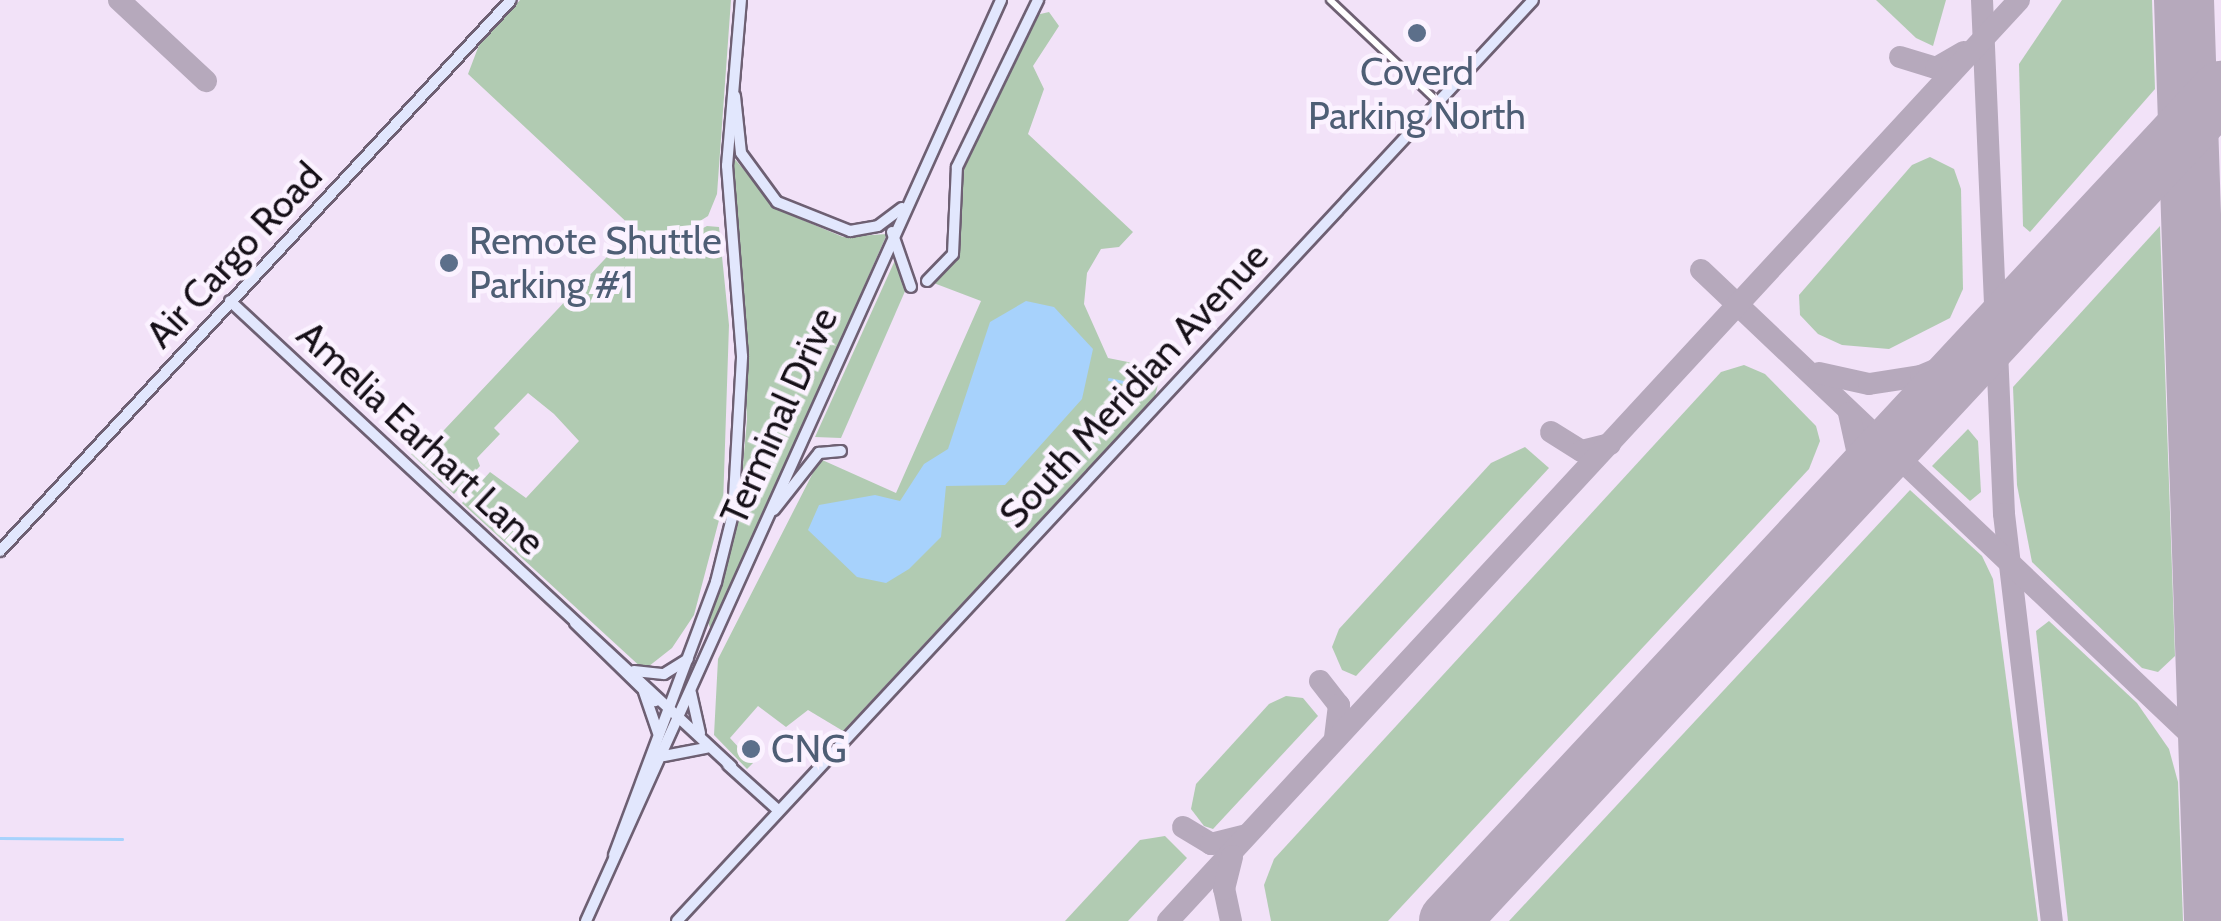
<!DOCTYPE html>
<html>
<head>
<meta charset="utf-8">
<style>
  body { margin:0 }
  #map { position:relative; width:2221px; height:921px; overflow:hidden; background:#f2e2f8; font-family:Cabin,sans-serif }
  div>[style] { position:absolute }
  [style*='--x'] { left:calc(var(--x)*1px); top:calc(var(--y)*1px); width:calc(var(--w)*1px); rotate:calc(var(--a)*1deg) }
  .green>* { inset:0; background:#b1cbb2 }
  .water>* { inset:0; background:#a7d2fc }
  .stream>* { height:2.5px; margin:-1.25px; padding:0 1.25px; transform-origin:1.25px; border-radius:1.25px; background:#a7d2fc }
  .taxiway>* { height:22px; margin:-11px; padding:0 11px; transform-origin:11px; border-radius:11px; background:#b6a9bc }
  .runway>* { height:60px; margin:-30px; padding:0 30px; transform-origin:30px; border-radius:30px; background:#b6a9bc }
  .roads { filter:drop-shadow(2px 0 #6e6073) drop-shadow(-2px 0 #6e6073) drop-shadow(0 2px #6e6073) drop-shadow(0 -2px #6e6073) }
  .street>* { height:6px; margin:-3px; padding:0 3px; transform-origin:3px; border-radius:3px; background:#fff }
  .secondary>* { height:10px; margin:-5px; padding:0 5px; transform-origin:5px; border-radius:5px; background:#e2e7fd }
  .dots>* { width:28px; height:28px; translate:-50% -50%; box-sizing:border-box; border:5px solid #fbf2ff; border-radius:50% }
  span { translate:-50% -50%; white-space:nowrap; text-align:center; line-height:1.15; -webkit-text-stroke:9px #fbf2ff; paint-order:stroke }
  .service-label { font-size:38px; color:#4e5e75 }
  .left { translate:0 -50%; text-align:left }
  .street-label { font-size:38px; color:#161018 }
</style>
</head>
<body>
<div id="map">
  <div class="green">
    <i style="clip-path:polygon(520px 0,731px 0,717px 194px,708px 216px,660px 246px,639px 245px,634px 229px,468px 74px,479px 45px)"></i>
    <i style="clip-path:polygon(1876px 0,1946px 0,1933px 46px,1916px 38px)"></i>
    <i style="clip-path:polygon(2062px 0,2152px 0,2155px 89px,2030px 232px,2023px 226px,2019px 64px)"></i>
    <i style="clip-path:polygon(1049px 12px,1059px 26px,1033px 66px,1044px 89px,1028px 134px,1133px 232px,1119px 247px,1101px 249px,1087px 273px,1084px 304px,1108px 358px,1153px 367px,1160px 377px,1155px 396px,843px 731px,808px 710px,786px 727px,758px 706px,730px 738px,753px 763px,747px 769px,714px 735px,718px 659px,820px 459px,896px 493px,981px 301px,931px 282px,960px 250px,962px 170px,1036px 15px)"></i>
    <i style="clip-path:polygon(732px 156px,779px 210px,843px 237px,887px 234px,712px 633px,708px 622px,740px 500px,747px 419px)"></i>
    <i style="clip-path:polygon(1930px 157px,1954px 169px,1961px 189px,1963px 289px,1950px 318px,1889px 349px,1842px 345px,1818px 334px,1800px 315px,1799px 295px,1912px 165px)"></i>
    <i style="clip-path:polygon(707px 226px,719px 227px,729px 325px,723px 505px,694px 615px,672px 648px,644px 670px,462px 503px,490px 472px,526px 498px,579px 441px,554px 414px,528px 393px,494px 428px,500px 434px,477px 458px,480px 466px,454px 494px,411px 454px,429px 446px,619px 244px,656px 253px)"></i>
    <i style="clip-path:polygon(2160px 226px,2175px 656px,2158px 672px,2142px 668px,2032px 562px,2017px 485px,2013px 387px)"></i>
    <i style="clip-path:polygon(896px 258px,906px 289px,841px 438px,815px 437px)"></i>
    <i style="clip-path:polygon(1744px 365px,1765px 374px,1816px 426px,1820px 441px,1809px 469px,1388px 921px,1271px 921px,1264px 885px,1274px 859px,1721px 372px)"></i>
    <i style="clip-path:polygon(1968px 429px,1978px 441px,1981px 492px,1970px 501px,1932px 466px)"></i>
    <i style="clip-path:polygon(1525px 447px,1549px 468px,1356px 676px,1342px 670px,1332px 647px,1339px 629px,1491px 463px)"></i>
    <i style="clip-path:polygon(1910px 490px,1982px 556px,1993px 579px,2038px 921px,1509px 921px)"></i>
    <i style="clip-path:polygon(2049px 621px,2137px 703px,2169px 749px,2178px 782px,2183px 921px,2068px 921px,2036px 631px)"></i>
    <i style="clip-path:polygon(1286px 696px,1303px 698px,1318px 716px,1213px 829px,1204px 826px,1191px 809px,1196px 784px,1269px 704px)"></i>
    <i style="clip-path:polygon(1165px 836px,1187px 858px,1128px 921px,1065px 921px,1140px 840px)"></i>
  </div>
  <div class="water">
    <i style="clip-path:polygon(1026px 301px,1054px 307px,1093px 349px,1082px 399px,1005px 485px,946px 486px,941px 537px,909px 569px,886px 583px,857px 577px,808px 530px,819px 505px,875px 495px,900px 501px,924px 464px,948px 449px,990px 322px)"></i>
  </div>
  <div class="stream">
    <i style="--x:1109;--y:379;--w:24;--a:12"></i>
    <i style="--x:0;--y:838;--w:122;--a:0.5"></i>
  </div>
  <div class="taxiway">
    <i style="--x:119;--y:0;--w:119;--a:43"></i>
    <i style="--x:1982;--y:0;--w:514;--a:87.55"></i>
    <i style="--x:2004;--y:514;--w:410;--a:83.3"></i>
    <i style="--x:1900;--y:57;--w:38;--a:17"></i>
    <i style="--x:1936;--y:68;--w:32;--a:-30"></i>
    <i style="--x:1701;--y:270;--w:674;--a:43.5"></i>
    <i style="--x:2190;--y:734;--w:55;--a:68.6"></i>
    <i style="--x:1819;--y:373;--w:51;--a:12.4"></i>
    <i style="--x:1869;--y:384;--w:53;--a:-8.7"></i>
    <i style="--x:1921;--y:376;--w:43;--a:-23"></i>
    <i style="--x:1961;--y:359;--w:62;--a:-39.8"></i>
    <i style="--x:1551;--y:432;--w:36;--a:32"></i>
    <i style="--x:1582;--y:451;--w:29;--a:-14"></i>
    <i style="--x:1839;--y:502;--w:47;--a:-65.1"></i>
    <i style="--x:1859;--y:459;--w:47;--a:-102.3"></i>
    <i style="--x:1320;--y:681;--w:31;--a:52"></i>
    <i style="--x:1339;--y:705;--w:34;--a:97"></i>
    <i style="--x:1183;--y:827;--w:33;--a:31"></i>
    <i style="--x:1211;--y:844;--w:36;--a:-14"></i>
    <i style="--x:1168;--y:921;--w:1254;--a:-47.26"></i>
    <i style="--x:1231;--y:921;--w:33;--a:-102"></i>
    <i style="--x:1224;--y:889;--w:34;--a:-76"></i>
  </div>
  <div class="runway">
    <i style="--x:2184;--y:0;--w:921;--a:88.13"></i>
    <i style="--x:1449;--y:921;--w:1134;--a:-47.07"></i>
  </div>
  <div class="roads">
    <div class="street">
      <i style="--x:1330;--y:0;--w:149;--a:43.4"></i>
    </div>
    <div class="secondary">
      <i style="--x:735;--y:96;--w:57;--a:84"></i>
      <i style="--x:741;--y:153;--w:61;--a:53.7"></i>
      <i style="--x:777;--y:202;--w:79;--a:21.7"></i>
      <i style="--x:850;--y:231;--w:28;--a:-10"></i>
      <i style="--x:878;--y:226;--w:30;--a:-37"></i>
      <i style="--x:892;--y:232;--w:58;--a:70.9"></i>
      <i style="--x:927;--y:281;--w:37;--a:-46"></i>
      <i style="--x:953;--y:254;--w:87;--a:-87.4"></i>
      <i style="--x:957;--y:167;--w:186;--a:-64.1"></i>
      <i style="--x:230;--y:301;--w:684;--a:42.87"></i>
      <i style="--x:774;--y:510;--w:73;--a:-51.7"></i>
      <i style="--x:819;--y:453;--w:22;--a:-5"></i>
      <i style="--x:0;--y:551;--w:751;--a:-47.16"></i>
      <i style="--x:575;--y:623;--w:112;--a:44.3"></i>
      <i style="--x:634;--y:671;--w:30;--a:6"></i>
      <i style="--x:664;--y:674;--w:28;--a:-32"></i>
      <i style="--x:644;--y:692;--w:43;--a:71.1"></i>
      <i style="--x:691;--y:693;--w:41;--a:77.3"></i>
      <i style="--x:664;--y:756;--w:43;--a:-10.8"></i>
      <i style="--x:728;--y:765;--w:67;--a:42"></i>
      <i style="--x:614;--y:855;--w:291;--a:-69.5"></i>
      <i style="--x:716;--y:582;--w:70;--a:-76"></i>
      <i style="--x:733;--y:514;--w:158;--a:-86.7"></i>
      <i style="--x:742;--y:356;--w:191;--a:-94.5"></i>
      <i style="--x:727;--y:166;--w:167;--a:-85.2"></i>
      <i style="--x:586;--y:921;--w:1010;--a:-65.74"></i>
      <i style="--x:677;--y:921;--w:1257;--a:-47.09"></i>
    </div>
  </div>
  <div class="dots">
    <i style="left:1417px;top:33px;background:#5c6f8a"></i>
    <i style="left:449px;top:263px;background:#5c6f8a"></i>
    <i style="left:751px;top:749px;background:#5c6f8a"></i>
  </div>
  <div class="service-label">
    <span style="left:1417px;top:94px">Coverd<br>Parking North</span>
    <span class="left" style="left:469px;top:263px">Remote Shuttle<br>Parking #1</span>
    <span class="left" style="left:771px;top:749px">CNG</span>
  </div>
  <div class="street-label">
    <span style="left:234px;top:255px;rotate:-47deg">Air Cargo Road</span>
    <span style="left:1134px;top:385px;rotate:-47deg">South Meridian Avenue</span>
    <span style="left:779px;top:416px;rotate:-66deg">Terminal Drive</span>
    <span style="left:421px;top:438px;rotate:43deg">Amelia Earhart Lane</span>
  </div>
</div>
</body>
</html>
